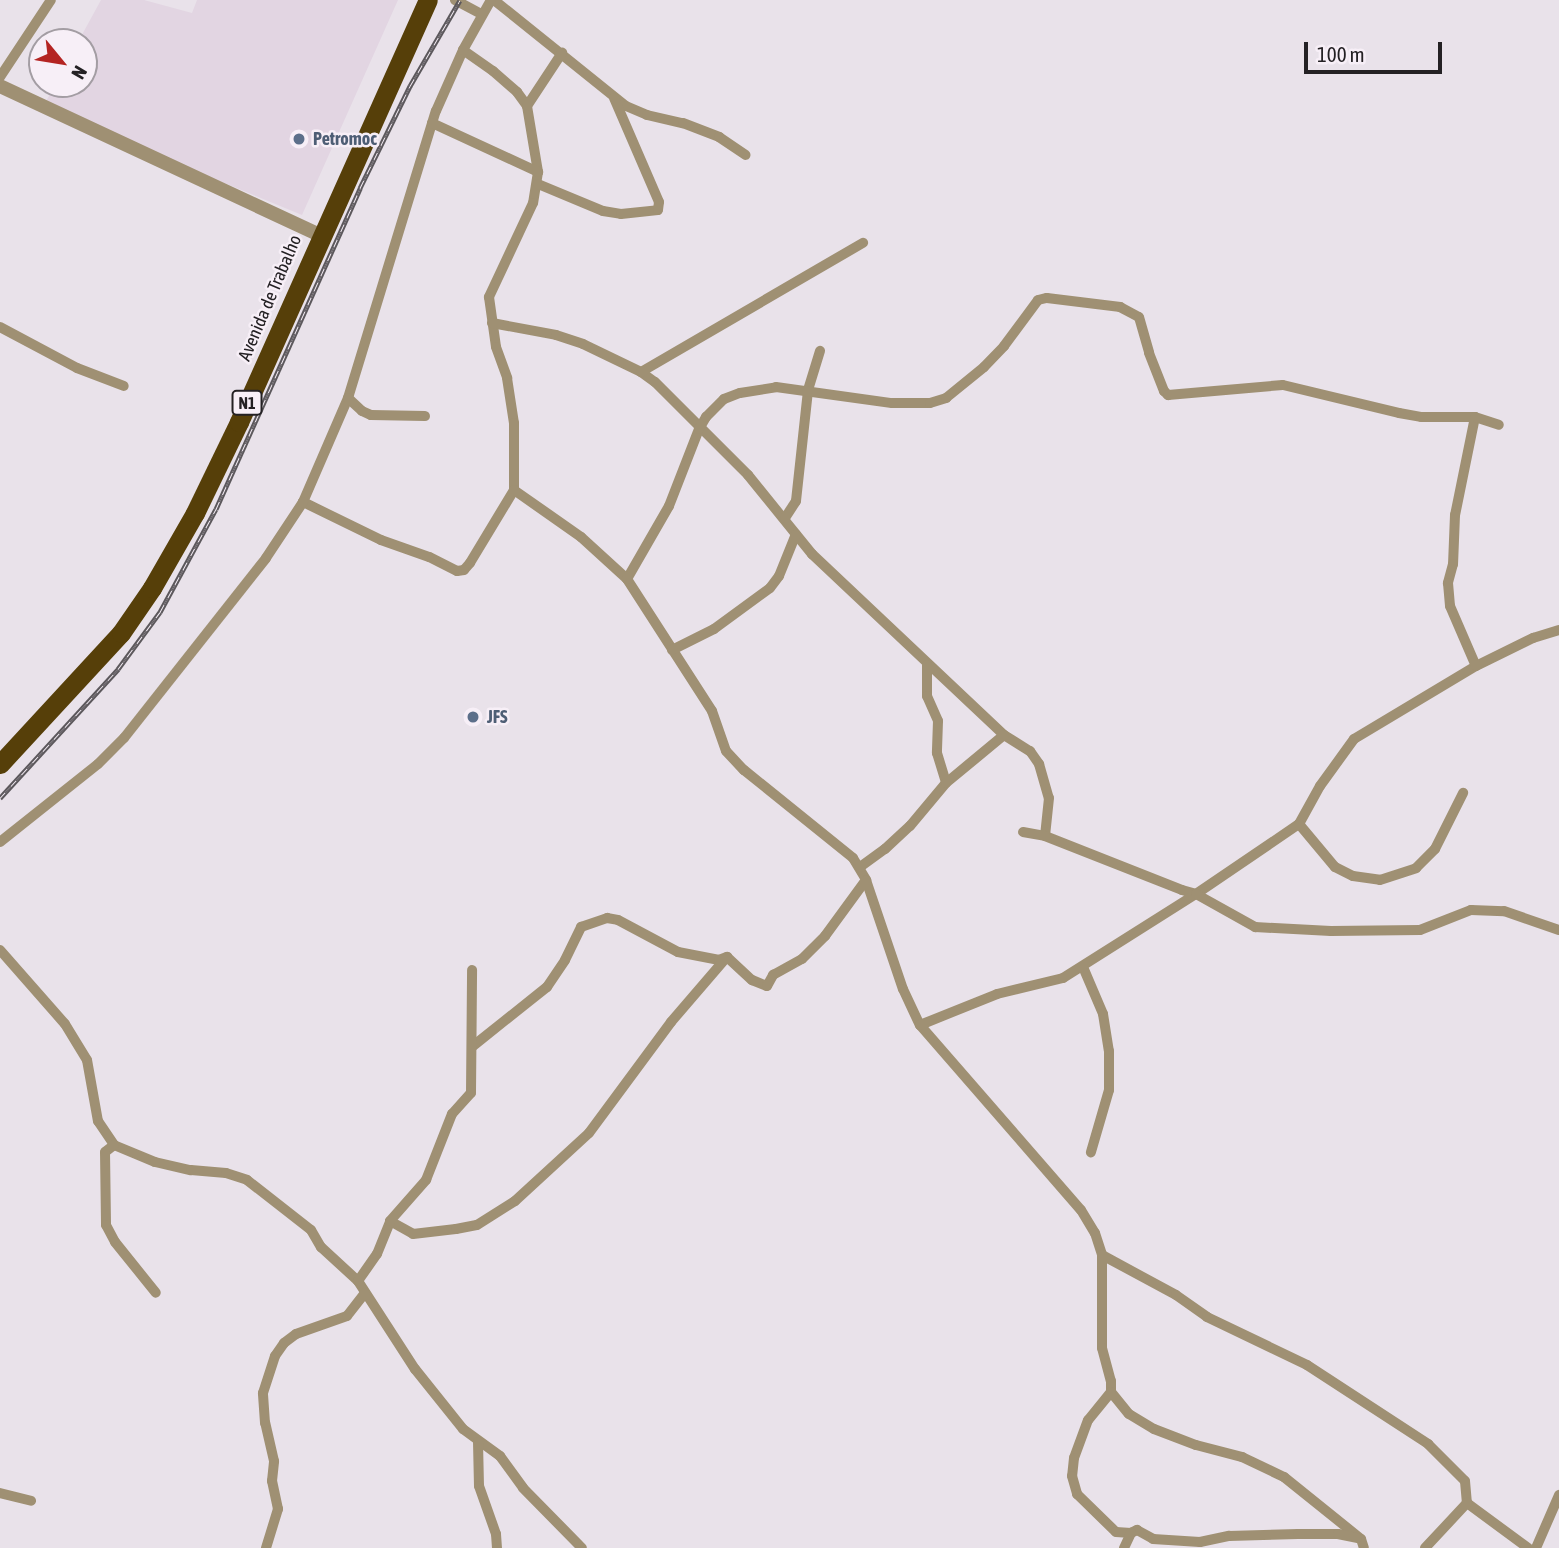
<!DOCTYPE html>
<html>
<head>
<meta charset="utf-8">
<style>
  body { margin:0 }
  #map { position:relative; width:1559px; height:1548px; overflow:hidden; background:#e9e2ea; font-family:"Asap Condensed",sans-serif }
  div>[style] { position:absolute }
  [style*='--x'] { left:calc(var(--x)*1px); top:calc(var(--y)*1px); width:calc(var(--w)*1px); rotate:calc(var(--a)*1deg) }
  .built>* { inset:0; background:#e2d5e2 }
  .minor>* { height:10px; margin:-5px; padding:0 5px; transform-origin:5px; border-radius:5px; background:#9f9073 }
  .tertiary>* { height:14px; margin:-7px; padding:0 7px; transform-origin:7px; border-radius:7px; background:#9f9073 }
  .trunk>* { height:19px; margin:-9.5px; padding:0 9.5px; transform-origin:9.5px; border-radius:9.5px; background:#563f09 }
  .rail>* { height:5px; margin-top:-2.5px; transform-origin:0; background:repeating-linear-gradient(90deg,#f7eff7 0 8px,#5c585c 0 16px); box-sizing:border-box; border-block:2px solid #5c585c }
  .dots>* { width:19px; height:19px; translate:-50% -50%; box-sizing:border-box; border:4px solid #f7eff7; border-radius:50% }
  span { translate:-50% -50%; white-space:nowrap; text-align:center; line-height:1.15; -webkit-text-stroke:5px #f7eff7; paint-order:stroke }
  .shield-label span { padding:2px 5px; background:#f7eff7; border:2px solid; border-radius:5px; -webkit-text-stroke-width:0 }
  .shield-label { font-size:16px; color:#242124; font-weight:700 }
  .service-label { font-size:18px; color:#4e5e75; font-weight:700 }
  .left { translate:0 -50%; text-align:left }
  .street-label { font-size:18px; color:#242124 }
  .north { position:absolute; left:28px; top:28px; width:70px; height:70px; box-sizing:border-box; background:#f7eff7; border:2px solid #a39da3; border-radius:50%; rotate:120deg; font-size:19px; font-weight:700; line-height:28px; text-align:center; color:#242124 }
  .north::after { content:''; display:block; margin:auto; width:24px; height:32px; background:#b42422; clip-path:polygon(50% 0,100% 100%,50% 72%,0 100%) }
  .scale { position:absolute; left:1304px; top:42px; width:138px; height:32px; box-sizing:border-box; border:4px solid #242124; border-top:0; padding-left:9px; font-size:21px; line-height:24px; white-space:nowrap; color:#242124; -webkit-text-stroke:5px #f7eff7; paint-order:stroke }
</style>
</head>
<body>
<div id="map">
  <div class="built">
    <i style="clip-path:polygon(101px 0,144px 0,192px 13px,197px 0,398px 0,302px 215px,42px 108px,56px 84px,84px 84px,84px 42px,78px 42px)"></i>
  </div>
  <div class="minor">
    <i style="--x:455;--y:0;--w:30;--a:28"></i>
    <i style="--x:494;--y:0;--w:169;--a:38.8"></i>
    <i style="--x:626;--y:106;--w:23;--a:23"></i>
    <i style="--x:647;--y:115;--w:37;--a:13"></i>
    <i style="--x:683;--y:123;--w:39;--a:21"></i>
    <i style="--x:719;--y:137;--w:32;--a:34"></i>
    <i style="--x:463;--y:50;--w:37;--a:35"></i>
    <i style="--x:493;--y:71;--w:32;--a:41"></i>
    <i style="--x:517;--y:92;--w:17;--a:54"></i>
    <i style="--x:527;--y:106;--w:67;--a:80.5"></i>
    <i style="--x:538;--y:172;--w:31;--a:99"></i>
    <i style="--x:533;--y:203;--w:104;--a:115.1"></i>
    <i style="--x:489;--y:297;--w:50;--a:82"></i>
    <i style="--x:496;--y:347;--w:33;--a:70"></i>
    <i style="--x:507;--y:378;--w:46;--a:81.2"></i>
    <i style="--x:514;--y:423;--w:67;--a:90"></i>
    <i style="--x:514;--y:490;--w:85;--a:121.1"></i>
    <i style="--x:470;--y:563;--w:9;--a:131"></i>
    <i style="--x:464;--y:570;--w:7;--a:172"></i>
    <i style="--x:457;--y:571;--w:31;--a:-153"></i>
    <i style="--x:429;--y:557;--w:51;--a:-160.5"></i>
    <i style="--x:381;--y:540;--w:87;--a:-154"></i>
    <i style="--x:303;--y:502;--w:113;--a:-66.6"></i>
    <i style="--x:348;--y:398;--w:300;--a:-73"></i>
    <i style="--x:436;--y:111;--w:67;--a:-66.1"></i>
    <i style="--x:463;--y:50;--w:57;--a:-60.8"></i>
    <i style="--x:0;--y:77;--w:92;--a:-56.5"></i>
    <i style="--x:527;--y:106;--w:64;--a:-56.6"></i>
    <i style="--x:432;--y:123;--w:117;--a:24.8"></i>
    <i style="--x:538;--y:184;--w:70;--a:22.6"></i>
    <i style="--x:603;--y:211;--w:18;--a:9"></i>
    <i style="--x:621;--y:214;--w:37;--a:-6"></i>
    <i style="--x:658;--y:210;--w:8;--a:-83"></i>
    <i style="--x:659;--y:202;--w:113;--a:-113.4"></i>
    <i style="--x:492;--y:323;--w:65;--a:10.6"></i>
    <i style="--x:556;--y:335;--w:28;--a:18"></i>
    <i style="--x:583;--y:344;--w:64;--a:25.8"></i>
    <i style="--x:641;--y:372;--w:17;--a:36"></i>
    <i style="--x:655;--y:382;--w:132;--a:45"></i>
    <i style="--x:748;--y:475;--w:102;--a:51"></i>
    <i style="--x:812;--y:554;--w:264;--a:43.3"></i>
    <i style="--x:1004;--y:735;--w:31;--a:32"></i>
    <i style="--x:1030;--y:751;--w:16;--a:55"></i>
    <i style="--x:1039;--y:764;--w:35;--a:74"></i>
    <i style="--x:1049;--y:798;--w:38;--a:96"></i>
    <i style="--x:1045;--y:836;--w:147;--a:21.5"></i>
    <i style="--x:1182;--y:890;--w:15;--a:16"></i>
    <i style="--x:1196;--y:894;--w:125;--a:-34.2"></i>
    <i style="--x:1299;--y:824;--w:43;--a:-61.1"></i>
    <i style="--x:1320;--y:786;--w:58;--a:-54.1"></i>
    <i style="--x:1354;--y:739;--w:142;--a:-30.9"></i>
    <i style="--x:1476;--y:666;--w:64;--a:-26.2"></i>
    <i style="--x:1533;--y:638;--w:27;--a:-17"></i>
    <i style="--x:0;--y:327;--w:87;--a:28"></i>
    <i style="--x:77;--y:368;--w:50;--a:21"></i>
    <i style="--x:641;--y:372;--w:257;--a:-30.2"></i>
    <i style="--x:348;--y:398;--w:19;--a:43"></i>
    <i style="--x:362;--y:411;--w:10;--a:24"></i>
    <i style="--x:371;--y:415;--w:54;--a:1.1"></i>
    <i style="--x:1475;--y:417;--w:100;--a:101.5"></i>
    <i style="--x:1455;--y:515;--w:49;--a:92.3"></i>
    <i style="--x:1453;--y:564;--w:20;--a:105"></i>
    <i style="--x:1448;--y:583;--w:23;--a:85"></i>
    <i style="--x:1450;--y:606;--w:65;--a:66.6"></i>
    <i style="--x:514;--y:490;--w:82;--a:35"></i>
    <i style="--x:581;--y:537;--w:62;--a:42.4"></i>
    <i style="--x:627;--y:579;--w:157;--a:57.2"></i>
    <i style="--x:712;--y:711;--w:42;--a:70.7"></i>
    <i style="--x:726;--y:751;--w:26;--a:47"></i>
    <i style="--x:744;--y:770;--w:140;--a:38.9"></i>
    <i style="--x:853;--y:858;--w:26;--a:59"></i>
    <i style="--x:866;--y:880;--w:115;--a:71.3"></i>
    <i style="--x:903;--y:989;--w:40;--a:65"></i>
    <i style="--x:920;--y:1025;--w:245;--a:49"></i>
    <i style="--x:1081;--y:1210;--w:27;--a:59"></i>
    <i style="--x:1095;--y:1233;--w:23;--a:72"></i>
    <i style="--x:1102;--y:1255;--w:84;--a:28.4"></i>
    <i style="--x:1176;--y:1295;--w:38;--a:35"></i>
    <i style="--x:1207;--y:1317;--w:111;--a:25.6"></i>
    <i style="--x:1307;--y:1365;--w:145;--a:33.1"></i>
    <i style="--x:1428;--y:1444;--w:52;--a:45"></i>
    <i style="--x:1465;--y:1481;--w:22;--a:85"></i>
    <i style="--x:1467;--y:1503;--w:76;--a:36.4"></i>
    <i style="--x:785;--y:518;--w:20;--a:-57"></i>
    <i style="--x:796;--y:501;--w:112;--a:-83.8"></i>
    <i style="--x:808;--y:390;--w:41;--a:-72.9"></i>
    <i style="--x:627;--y:579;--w:84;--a:-60.1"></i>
    <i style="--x:669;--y:506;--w:83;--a:-68.7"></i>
    <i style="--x:699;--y:429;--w:14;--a:-60"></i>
    <i style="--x:706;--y:417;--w:25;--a:-45"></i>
    <i style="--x:724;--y:399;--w:17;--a:-21"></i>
    <i style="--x:740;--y:393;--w:36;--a:-9"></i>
    <i style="--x:776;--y:387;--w:117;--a:7.9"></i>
    <i style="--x:892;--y:403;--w:38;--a:0"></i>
    <i style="--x:930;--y:403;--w:17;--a:-17"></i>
    <i style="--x:946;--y:398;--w:49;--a:-39.2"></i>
    <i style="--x:984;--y:367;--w:29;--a:-46"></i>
    <i style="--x:1004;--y:346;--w:57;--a:-53.5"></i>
    <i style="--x:1038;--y:300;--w:9;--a:-13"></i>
    <i style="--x:1047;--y:298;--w:74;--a:7"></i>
    <i style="--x:1120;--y:307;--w:21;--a:28"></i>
    <i style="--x:1139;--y:317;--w:37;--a:74"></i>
    <i style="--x:1149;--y:353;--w:41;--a:68.5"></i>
    <i style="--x:1164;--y:391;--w:6;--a:45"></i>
    <i style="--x:1168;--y:395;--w:115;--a:-5"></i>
    <i style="--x:1283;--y:385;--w:119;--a:13.6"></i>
    <i style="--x:1399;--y:413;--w:22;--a:10"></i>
    <i style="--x:1421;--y:417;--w:54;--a:0"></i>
    <i style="--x:1475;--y:417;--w:25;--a:18"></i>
    <i style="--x:672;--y:650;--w:47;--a:-26.6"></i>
    <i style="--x:714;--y:629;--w:69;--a:-36.2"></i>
    <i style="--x:770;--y:588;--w:15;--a:-53"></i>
    <i style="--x:779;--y:576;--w:45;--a:-68"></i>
    <i style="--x:927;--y:665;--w:31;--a:90"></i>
    <i style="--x:927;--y:696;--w:27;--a:66"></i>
    <i style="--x:938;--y:721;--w:32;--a:92"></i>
    <i style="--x:937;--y:753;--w:31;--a:73"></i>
    <i style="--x:1299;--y:824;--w:56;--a:50.1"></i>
    <i style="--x:1335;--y:867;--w:20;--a:27"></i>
    <i style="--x:1353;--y:876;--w:27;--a:8"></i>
    <i style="--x:1380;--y:880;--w:38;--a:-18"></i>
    <i style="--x:1416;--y:868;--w:27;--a:-45"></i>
    <i style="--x:1435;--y:849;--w:63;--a:-63.4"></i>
    <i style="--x:1023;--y:832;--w:22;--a:10"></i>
    <i style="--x:0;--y:842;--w:125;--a:-38.5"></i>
    <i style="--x:98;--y:764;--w:37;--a:-45"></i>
    <i style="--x:124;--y:738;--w:229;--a:-51.7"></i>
    <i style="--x:266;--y:558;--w:67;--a:-56.5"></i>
    <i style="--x:860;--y:867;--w:31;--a:-36"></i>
    <i style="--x:885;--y:849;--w:34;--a:-43"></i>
    <i style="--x:910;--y:826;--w:56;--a:-50.1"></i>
    <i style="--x:946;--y:783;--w:75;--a:-39.6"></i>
    <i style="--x:0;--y:950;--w:98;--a:48.7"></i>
    <i style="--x:65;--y:1024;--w:42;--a:58.6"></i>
    <i style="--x:87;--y:1060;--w:62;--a:79.8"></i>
    <i style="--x:98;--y:1121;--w:29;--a:56"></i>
    <i style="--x:114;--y:1145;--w:44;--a:22.5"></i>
    <i style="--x:155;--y:1162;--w:37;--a:13"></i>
    <i style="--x:191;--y:1170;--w:35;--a:5"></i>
    <i style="--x:226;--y:1173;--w:22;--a:18"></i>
    <i style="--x:247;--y:1180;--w:81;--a:38"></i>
    <i style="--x:311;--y:1230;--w:20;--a:60"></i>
    <i style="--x:321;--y:1247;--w:50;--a:42.6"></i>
    <i style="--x:358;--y:1281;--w:105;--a:57.1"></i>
    <i style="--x:415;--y:1369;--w:77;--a:51.3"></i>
    <i style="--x:463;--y:1429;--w:46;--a:36.1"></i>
    <i style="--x:500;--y:1456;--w:39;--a:54"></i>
    <i style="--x:523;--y:1488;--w:84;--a:45.5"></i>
    <i style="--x:1083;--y:967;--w:51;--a:66.9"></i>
    <i style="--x:1103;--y:1014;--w:37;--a:81"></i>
    <i style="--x:1109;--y:1051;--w:39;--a:90"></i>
    <i style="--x:1109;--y:1090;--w:65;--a:106.2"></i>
    <i style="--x:920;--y:1025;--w:83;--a:-21.9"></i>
    <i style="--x:997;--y:994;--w:68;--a:-13.6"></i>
    <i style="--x:1063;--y:978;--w:157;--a:-32.3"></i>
    <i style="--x:1196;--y:894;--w:68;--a:29.2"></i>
    <i style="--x:1255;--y:927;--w:76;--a:3"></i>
    <i style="--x:1331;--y:931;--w:89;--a:-0.6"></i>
    <i style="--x:1420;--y:930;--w:55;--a:-21.4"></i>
    <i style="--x:1471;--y:910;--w:33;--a:2"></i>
    <i style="--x:1504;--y:911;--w:58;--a:19.1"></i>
    <i style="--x:473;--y:1046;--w:95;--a:-38.6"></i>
    <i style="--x:547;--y:987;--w:32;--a:-56"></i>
    <i style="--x:565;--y:960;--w:37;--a:-64"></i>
    <i style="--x:581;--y:927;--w:28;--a:-19"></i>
    <i style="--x:607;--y:918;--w:11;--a:10"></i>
    <i style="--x:618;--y:920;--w:68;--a:28.1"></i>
    <i style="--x:678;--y:952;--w:42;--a:11"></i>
    <i style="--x:719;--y:960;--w:9;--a:-21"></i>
    <i style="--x:727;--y:957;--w:34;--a:43"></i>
    <i style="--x:752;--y:980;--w:16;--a:22"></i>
    <i style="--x:767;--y:986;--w:13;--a:-61"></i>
    <i style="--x:773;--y:975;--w:33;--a:-29"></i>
    <i style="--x:802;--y:959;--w:33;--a:-45"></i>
    <i style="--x:825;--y:936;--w:69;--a:-53.8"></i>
    <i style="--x:114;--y:1145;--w:11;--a:142"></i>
    <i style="--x:105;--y:1152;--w:73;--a:89.2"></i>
    <i style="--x:106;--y:1225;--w:19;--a:62"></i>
    <i style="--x:115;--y:1242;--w:65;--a:51.2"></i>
    <i style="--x:390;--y:1221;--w:26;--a:29"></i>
    <i style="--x:413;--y:1234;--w:43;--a:-6.6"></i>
    <i style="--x:456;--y:1229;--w:21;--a:-11"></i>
    <i style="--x:477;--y:1225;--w:45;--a:-32.3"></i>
    <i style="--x:515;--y:1201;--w:100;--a:-42.6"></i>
    <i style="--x:589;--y:1133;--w:138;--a:-53.5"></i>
    <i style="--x:671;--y:1022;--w:84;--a:-49.3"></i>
    <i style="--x:1102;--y:1255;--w:93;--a:90"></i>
    <i style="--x:1102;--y:1348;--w:34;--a:75"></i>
    <i style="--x:1111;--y:1381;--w:11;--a:90"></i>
    <i style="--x:1111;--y:1392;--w:28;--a:51"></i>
    <i style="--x:1129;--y:1414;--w:29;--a:31"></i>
    <i style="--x:1154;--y:1429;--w:45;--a:20.9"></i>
    <i style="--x:1196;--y:1445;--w:48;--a:14.6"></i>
    <i style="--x:1242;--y:1457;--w:47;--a:25.5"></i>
    <i style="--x:1284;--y:1477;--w:99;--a:38.8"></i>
    <i style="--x:1361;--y:1539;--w:9;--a:72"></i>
    <i style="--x:358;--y:1281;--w:33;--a:-55"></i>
    <i style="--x:377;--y:1254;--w:35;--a:-68"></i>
    <i style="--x:390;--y:1221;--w:55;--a:-48.7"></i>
    <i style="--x:426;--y:1180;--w:71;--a:-68.5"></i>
    <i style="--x:452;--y:1114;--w:28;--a:-48"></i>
    <i style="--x:471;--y:1093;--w:123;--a:-89.5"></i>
    <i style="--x:1111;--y:1392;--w:36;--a:129"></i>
    <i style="--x:1088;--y:1420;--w:40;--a:110.2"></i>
    <i style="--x:1074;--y:1458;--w:18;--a:96"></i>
    <i style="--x:1072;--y:1476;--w:19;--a:74"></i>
    <i style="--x:1077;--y:1494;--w:54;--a:44.3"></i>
    <i style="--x:1116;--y:1532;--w:15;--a:4"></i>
    <i style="--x:1131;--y:1533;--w:7;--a:-27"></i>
    <i style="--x:1137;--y:1530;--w:18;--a:29"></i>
    <i style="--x:1153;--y:1539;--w:47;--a:3.7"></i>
    <i style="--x:1200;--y:1542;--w:30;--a:-12"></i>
    <i style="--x:1229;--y:1536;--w:69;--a:-1.7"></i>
    <i style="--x:1298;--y:1534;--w:40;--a:0"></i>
    <i style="--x:1338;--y:1534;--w:19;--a:12"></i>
    <i style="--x:478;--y:1442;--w:44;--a:88.7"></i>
    <i style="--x:479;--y:1486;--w:51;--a:70.5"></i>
    <i style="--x:496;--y:1534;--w:14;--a:86"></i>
    <i style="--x:0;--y:1493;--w:32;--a:14"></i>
    <i style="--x:266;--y:1548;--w:41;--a:-72.9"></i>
    <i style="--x:278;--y:1509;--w:29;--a:-102"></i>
    <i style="--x:272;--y:1481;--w:20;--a:-84"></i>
    <i style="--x:274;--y:1461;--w:39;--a:-103"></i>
    <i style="--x:265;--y:1423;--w:30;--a:-94"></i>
    <i style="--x:263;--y:1393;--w:39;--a:-72"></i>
    <i style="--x:275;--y:1356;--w:16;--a:-55"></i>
    <i style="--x:284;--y:1343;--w:15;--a:-37"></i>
    <i style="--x:296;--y:1334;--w:54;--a:-19.4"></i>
    <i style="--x:347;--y:1316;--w:29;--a:-52"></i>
    <i style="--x:1124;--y:1548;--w:17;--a:-65"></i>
    <i style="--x:1425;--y:1548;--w:62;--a:-47"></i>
    <i style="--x:1536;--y:1548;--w:58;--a:-66.5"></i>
  </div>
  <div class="tertiary">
    <i style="--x:0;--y:86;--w:353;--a:25"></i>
  </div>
  <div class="trunk">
    <i style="--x:0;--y:764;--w:178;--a:-47.3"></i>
    <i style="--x:121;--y:633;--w:55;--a:-55.4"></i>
    <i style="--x:152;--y:588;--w:86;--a:-60.2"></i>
    <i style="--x:195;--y:513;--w:101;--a:-64.2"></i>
    <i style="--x:239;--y:422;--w:462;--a:-65.9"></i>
  </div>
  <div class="rail">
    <i style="--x:0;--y:798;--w:175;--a:-47.5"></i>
    <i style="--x:118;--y:669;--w:71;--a:-53.6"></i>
    <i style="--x:160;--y:612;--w:117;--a:-61.5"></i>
    <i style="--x:216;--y:509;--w:352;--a:-65.8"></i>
    <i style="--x:360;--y:188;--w:114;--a:-63.9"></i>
    <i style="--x:410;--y:86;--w:99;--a:-59.8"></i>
  </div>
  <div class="dots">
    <i style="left:299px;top:139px;background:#5c6f8a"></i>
    <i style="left:473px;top:717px;background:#5c6f8a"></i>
  </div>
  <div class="shield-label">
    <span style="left:247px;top:403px">N1</span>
  </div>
  <div class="service-label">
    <span class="left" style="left:313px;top:139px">Petromoc</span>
    <span class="left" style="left:487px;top:717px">JFS</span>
  </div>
  <div class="street-label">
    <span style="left:270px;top:298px;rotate:-67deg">Avenida de Trabalho</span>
  </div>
  <div class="north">N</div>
  <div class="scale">100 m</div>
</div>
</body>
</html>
